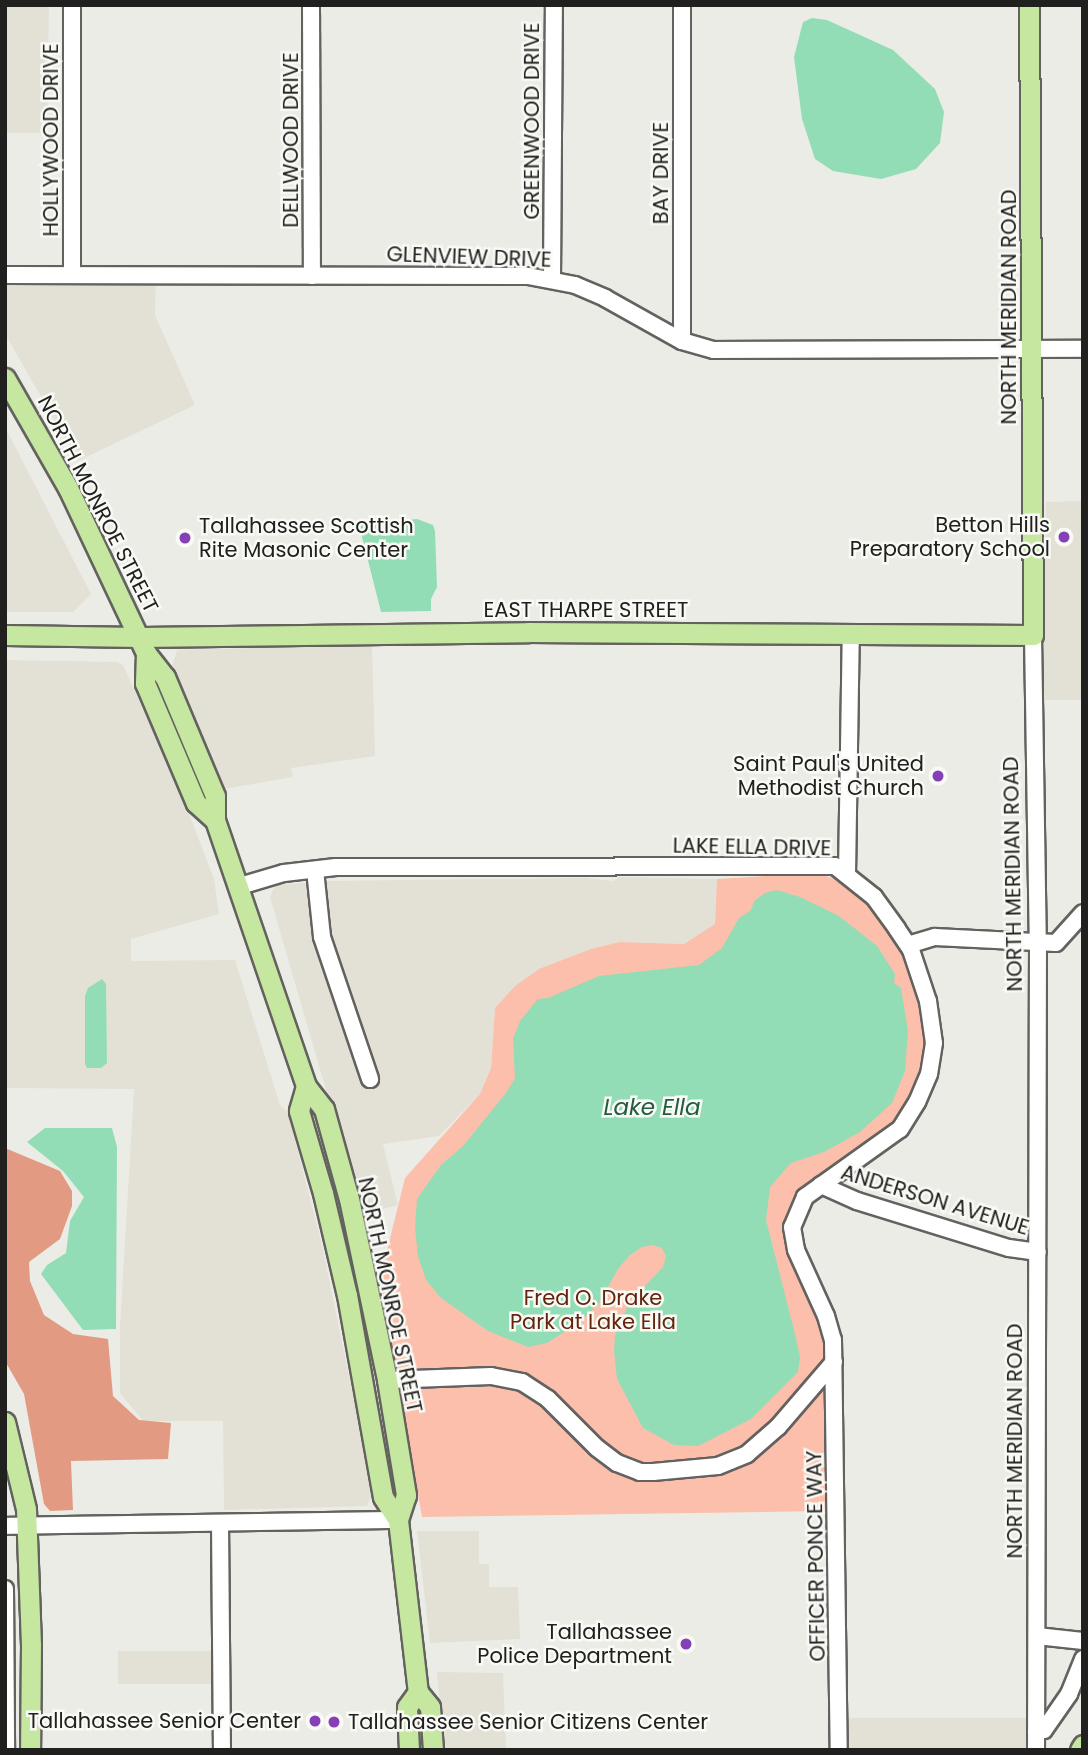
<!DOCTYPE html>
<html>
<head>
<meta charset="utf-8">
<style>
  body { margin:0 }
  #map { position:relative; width:1088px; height:1755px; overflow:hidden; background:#ecece7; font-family:Poppins,sans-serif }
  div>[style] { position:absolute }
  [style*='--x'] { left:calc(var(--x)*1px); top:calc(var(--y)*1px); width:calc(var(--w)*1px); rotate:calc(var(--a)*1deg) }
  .built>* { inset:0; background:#e3e1d6 }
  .green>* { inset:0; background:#fbbfab }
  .forest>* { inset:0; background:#e29a82 }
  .water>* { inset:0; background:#92ddb5 }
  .roads { filter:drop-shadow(2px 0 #63625f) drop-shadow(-2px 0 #63625f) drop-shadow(0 2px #63625f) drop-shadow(0 -2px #63625f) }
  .minor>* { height:16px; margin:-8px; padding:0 8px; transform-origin:8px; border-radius:8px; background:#fff }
  .major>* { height:19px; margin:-9.5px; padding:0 9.5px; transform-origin:9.5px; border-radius:9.5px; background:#c6e79f }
  .dots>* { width:19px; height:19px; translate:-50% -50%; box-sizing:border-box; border:4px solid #f9f9f5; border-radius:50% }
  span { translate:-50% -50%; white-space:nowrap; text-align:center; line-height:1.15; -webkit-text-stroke:5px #f9f9f5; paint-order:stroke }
  .street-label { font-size:21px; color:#20201f }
  .poi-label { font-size:21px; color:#20201f }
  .right { translate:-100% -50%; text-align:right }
  .left { translate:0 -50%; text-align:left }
  .park-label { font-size:21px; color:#64240c }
  .water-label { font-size:23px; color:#245c42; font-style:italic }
  .frame { position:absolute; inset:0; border:7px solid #20201f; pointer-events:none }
</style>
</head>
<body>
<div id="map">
  <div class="built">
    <i style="clip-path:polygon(5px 5px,49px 5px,47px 133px,5px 133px)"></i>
    <i style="clip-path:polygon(5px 281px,156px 282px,155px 315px,195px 405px,78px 461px,5px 334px)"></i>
    <i style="clip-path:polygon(5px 427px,91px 594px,73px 612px,5px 612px)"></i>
    <i style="clip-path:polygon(1083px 501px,1083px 700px,1043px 700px,1046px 502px)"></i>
    <i style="clip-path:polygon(372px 645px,375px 756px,291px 768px,293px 777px,224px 789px,172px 666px,177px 650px)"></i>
    <i style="clip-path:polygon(5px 660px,117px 662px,123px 665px,181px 793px,214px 879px,219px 914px,131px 939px,131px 961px,235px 960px,280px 1105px,288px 1113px,322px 1245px,358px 1420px,371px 1496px,367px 1506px,224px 1510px,223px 1421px,143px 1421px,120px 1393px,120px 1326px,134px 1089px,5px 1088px)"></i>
    <i style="clip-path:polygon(619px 877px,717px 879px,715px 924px,684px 944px,620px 942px,495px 1008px,491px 1068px,480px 1094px,439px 1136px,383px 1144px,398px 1205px,362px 1214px,270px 897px,273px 890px,277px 885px,325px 881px,585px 878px,613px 881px)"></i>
    <i style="clip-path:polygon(417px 1531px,479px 1531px,479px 1564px,489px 1564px,489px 1587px,518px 1587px,520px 1639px,430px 1643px)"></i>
    <i style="clip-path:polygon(118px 1651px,212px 1651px,212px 1684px,118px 1684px)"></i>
    <i style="clip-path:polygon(437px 1672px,503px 1673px,506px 1750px,444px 1750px)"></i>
    <i style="clip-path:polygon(845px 1718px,1026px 1718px,1026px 1750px,845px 1750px)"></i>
  </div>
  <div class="green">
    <i style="clip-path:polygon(816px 873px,848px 883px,861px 893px,884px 922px,900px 946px,917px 988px,926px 1019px,928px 1046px,922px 1077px,911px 1102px,887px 1134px,797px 1193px,785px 1220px,787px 1246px,824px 1330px,828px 1399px,825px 1511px,422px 1517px,380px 1279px,405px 1178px,480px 1094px,491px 1068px,495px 1008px,515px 986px,539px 969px,591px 949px,620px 942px,684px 944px,715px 924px,717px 879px)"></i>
  </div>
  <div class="forest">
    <i style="clip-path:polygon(5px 1148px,60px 1171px,72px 1191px,72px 1206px,60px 1239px,29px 1262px,30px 1281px,44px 1315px,73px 1334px,108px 1339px,113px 1396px,139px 1420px,171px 1423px,168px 1459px,71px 1461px,73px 1510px,50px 1511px,44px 1504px,24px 1394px,5px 1361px)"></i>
  </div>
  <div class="water">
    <i style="clip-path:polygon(812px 18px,827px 20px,893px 50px,935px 89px,944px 112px,940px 143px,916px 169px,881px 179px,833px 171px,815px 159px,802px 119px,794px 57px,803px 22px)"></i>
    <i style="clip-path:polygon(417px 519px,433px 525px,435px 531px,437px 587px,431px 599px,431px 611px,381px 612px,359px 525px)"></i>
    <i style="clip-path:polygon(777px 890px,800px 897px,839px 916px,877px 946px,895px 974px,894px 983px,901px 988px,908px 1031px,905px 1071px,892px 1103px,860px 1132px,824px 1152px,791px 1163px,770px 1187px,766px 1220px,795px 1334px,800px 1357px,798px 1372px,751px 1419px,698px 1446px,674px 1445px,643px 1428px,617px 1379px,614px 1350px,615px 1336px,629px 1303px,663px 1267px,666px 1256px,662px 1248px,653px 1245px,642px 1247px,630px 1255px,618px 1269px,598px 1305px,575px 1325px,547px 1343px,528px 1347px,488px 1331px,441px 1298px,426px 1280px,418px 1256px,415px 1228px,417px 1199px,441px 1165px,463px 1146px,506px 1093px,515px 1078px,513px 1039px,520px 1021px,538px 999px,548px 998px,599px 976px,699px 965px,722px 948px,739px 918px,750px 911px,755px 900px,765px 893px)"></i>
    <i style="clip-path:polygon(102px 979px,106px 984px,107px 1063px,101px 1068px,87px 1068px,85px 1064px,85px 996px,88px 988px)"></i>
    <i style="clip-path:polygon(45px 1128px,112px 1128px,117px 1147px,116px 1329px,83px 1330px,41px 1274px,47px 1265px,66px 1253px,70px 1221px,84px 1197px,63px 1171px,27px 1142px)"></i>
  </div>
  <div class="roads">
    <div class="minor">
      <i style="--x:72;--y:5;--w:270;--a:90"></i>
      <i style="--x:311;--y:5;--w:271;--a:89.8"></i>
      <i style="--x:682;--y:5;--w:336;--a:90"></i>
      <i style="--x:5;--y:275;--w:523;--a:0.11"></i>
      <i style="--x:528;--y:276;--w:48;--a:10.8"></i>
      <i style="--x:575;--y:285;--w:33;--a:23"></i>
      <i style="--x:605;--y:298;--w:88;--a:29.2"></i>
      <i style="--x:682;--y:341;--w:33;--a:16"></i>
      <i style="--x:714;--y:350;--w:369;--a:-0.2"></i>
      <i style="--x:552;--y:279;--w:274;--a:-89.6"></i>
      <i style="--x:1033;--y:635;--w:309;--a:89.1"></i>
      <i style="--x:1038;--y:944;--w:806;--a:90.14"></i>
      <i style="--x:315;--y:870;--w:67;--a:84"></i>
      <i style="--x:322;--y:937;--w:150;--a:71.3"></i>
      <i style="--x:847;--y:875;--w:242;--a:-89.1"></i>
      <i style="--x:240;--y:886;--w:46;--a:-16.5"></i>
      <i style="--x:284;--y:873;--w:52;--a:-6.6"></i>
      <i style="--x:336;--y:867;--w:499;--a:-0.1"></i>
      <i style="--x:835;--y:866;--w:50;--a:38.5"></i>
      <i style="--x:874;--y:897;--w:39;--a:54"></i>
      <i style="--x:897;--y:929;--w:25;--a:56"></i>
      <i style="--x:911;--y:950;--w:54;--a:71.6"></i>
      <i style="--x:928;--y:1001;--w:42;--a:81.9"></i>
      <i style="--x:934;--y:1043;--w:31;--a:99"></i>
      <i style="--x:929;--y:1074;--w:30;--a:113"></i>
      <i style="--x:917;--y:1102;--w:32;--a:122"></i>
      <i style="--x:900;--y:1129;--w:117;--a:144.4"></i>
      <i style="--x:805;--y:1197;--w:33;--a:113"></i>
      <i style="--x:792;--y:1227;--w:23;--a:80"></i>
      <i style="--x:796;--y:1250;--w:72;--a:65.6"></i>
      <i style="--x:826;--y:1316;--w:25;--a:74"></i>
      <i style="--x:833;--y:1340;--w:410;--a:89.2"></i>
      <i style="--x:908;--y:945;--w:28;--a:-17"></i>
      <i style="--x:935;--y:937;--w:121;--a:2.8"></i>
      <i style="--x:1056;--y:943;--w:40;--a:-48"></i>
      <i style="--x:821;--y:1185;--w:39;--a:24"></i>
      <i style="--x:857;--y:1201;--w:159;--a:17.2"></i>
      <i style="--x:1009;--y:1248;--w:29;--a:8"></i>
      <i style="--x:387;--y:1380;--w:104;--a:-2.2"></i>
      <i style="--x:491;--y:1376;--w:32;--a:11"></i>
      <i style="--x:522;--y:1382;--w:31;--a:33"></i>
      <i style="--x:548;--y:1399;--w:69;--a:45"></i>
      <i style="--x:597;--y:1448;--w:25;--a:37"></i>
      <i style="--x:617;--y:1463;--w:25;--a:21"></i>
      <i style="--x:640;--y:1472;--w:13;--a:0"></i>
      <i style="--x:653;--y:1472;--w:65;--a:-5.3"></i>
      <i style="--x:718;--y:1466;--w:31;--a:-22"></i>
      <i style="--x:747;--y:1454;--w:41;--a:-41.1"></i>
      <i style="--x:778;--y:1427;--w:86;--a:-49.3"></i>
      <i style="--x:220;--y:1523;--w:227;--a:89.5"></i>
      <i style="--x:5;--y:1526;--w:393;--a:-0.9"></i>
      <i style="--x:5;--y:1589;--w:161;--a:89.6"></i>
      <i style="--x:1037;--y:1636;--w:46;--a:6.2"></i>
      <i style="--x:1036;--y:1732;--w:8;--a:-14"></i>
      <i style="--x:1044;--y:1730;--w:44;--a:-55.2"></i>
      <i style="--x:1069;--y:1694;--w:38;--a:-68"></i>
    </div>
    <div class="major">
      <i style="--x:5;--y:378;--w:127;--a:60.2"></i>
      <i style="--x:68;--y:488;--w:183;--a:64.7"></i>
      <i style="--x:146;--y:653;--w:31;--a:52"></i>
      <i style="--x:165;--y:677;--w:129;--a:67.2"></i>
      <i style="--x:215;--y:796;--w:24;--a:90"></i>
      <i style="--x:215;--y:820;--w:281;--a:71.1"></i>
      <i style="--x:306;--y:1086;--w:29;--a:52"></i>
      <i style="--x:324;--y:1109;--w:93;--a:74.5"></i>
      <i style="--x:349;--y:1199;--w:185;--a:78.1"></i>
      <i style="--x:387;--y:1380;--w:117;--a:80.6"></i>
      <i style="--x:406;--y:1495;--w:26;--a:108"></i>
      <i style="--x:5;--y:635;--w:135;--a:0.8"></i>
      <i style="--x:140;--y:637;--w:388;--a:-0.7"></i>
      <i style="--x:528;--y:632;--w:505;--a:0.34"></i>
      <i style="--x:1033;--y:635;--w:630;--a:-90.36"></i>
      <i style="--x:146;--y:653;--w:30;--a:92"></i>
      <i style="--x:145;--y:683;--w:130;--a:67"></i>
      <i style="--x:196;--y:803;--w:25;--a:42"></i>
      <i style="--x:306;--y:1086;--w:26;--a:106"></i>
      <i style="--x:299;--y:1111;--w:85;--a:73.7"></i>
      <i style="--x:323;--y:1193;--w:105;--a:76.8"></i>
      <i style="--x:347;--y:1295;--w:205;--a:79.9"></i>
      <i style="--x:383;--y:1497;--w:27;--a:57"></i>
      <i style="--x:398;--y:1520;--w:173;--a:83.4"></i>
      <i style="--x:418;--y:1692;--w:19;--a:51"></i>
      <i style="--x:430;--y:1707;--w:43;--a:86"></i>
      <i style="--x:5;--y:1422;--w:89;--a:76.4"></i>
      <i style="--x:26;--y:1509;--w:136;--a:87.9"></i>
      <i style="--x:31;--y:1645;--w:105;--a:90.5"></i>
      <i style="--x:409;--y:1750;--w:43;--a:-92.7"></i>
      <i style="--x:407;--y:1707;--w:19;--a:-54"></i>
      <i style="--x:1080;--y:1750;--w:6;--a:-59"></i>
    </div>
  </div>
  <div class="dots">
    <i style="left:1064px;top:537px;background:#8440b4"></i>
    <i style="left:185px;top:538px;background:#8440b4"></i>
    <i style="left:938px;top:776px;background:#8440b4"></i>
    <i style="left:686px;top:1644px;background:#8440b4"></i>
    <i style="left:315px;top:1721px;background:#8440b4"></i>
    <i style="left:334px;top:1722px;background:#8440b4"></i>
  </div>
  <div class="street-label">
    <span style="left:532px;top:121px;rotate:-90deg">GREENWOOD DRIVE</span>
    <span style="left:51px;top:140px;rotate:-90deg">HOLLYWOOD DRIVE</span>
    <span style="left:291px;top:140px;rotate:-90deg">DELLWOOD DRIVE</span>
    <span style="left:661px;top:173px;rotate:-90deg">BAY DRIVE</span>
    <span style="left:469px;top:257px;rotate:2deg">GLENVIEW DRIVE</span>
    <span style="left:1009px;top:307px;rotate:-90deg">NORTH MERIDIAN ROAD</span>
    <span style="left:98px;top:504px;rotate:63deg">NORTH MONROE STREET</span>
    <span style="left:586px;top:610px">EAST THARPE STREET</span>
    <span style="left:752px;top:847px;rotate:1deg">LAKE ELLA DRIVE</span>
    <span style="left:1013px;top:874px;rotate:-91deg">NORTH MERIDIAN ROAD</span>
    <span style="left:935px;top:1200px;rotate:17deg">ANDERSON AVENUE</span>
    <span style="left:390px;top:1295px;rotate:78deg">NORTH MONROE STREET</span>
    <span style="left:1015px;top:1441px;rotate:-90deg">NORTH MERIDIAN ROAD</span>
    <span style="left:816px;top:1556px;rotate:-91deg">OFFICER PONCE WAY</span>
  </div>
  <div class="poi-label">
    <span class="right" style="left:1050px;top:537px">Betton Hills<br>Preparatory School</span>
    <span class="left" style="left:199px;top:538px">Tallahassee Scottish<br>Rite Masonic Center</span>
    <span class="right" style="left:924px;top:776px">Saint Paul's United<br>Methodist Church</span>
    <span class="right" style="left:672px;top:1644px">Tallahassee<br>Police Department</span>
    <span class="right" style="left:301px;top:1721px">Tallahassee Senior Center</span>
    <span class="left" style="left:348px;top:1722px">Tallahassee Senior Citizens Center</span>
  </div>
  <div class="park-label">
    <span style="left:593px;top:1310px">Fred O. Drake<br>Park at Lake Ella</span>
  </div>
  <div class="water-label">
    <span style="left:652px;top:1107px">Lake Ella</span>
  </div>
  <div class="frame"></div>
</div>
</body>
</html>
